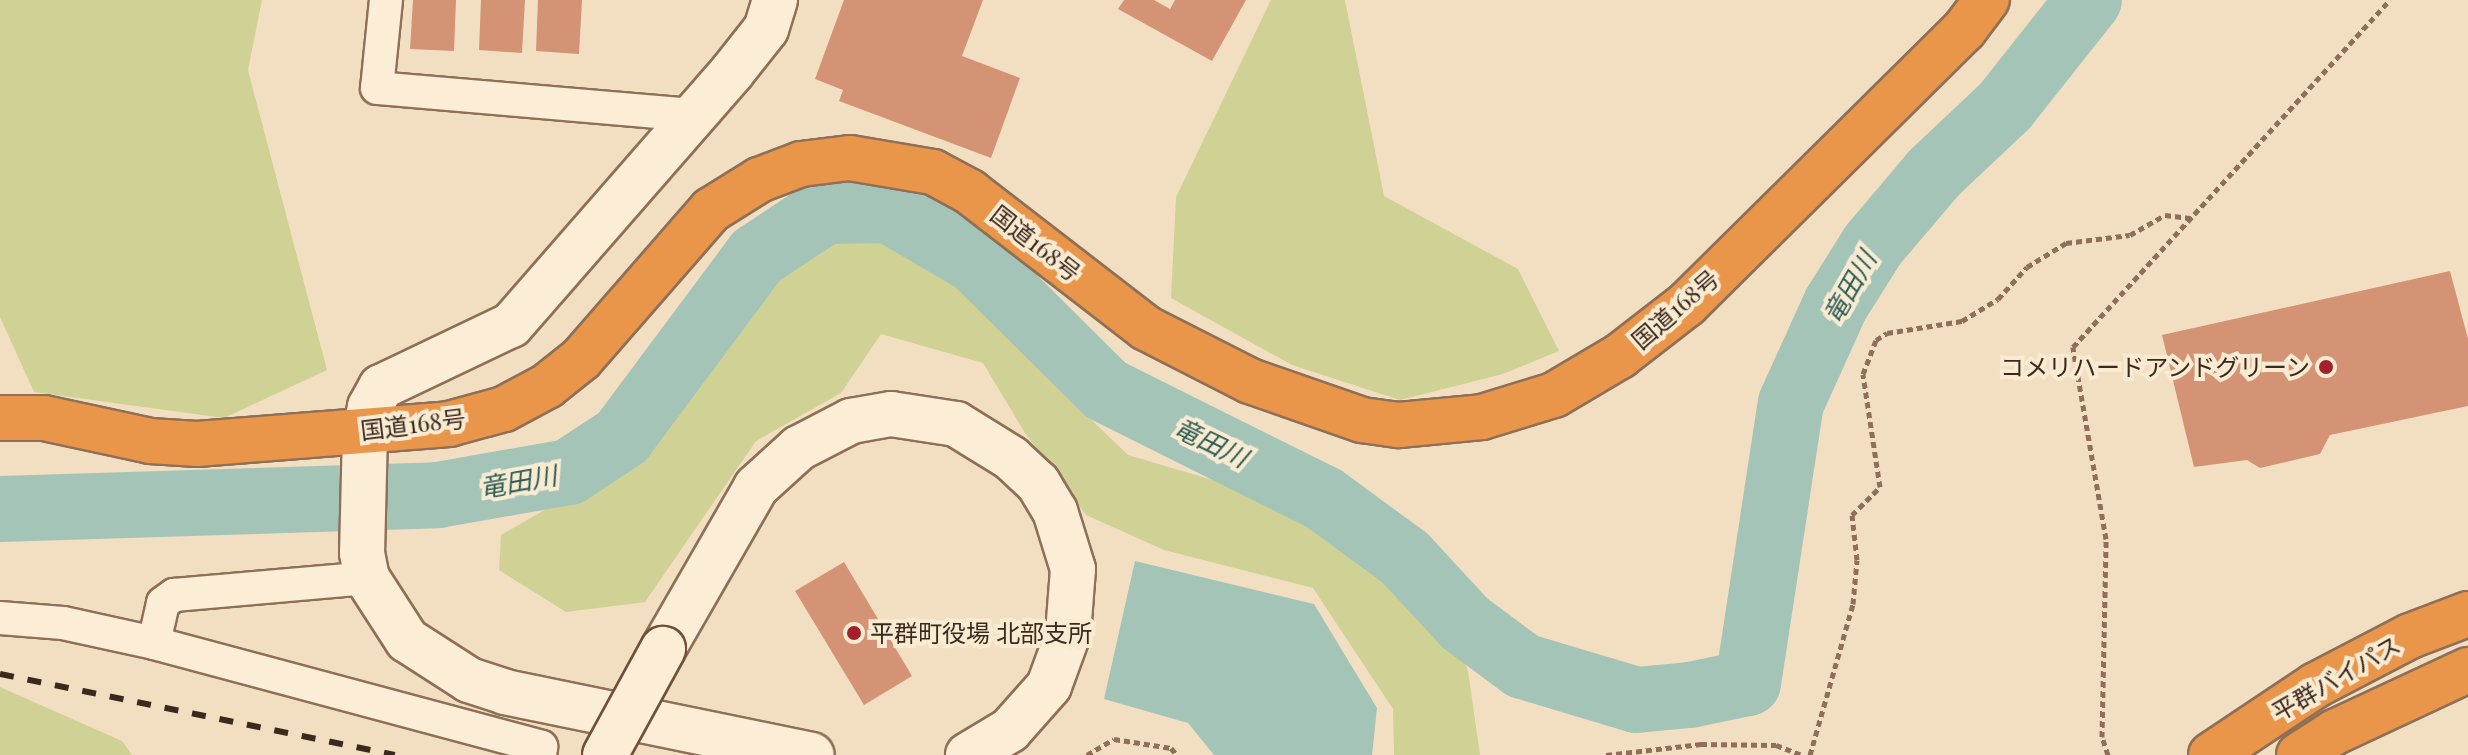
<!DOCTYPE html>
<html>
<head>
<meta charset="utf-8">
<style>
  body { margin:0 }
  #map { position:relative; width:2468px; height:755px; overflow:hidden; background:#f2dfc2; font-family:"Playfair Display","Noto Sans JP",serif }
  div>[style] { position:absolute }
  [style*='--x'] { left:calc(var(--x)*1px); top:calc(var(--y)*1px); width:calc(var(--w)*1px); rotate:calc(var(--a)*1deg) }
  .green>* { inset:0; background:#d0d194 }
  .water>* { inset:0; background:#a4c4b8 }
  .river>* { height:66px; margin:-33px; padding:0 33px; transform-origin:33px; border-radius:33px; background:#a4c4b8 }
  .building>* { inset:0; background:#d49374 }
  .path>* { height:5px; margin-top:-2.5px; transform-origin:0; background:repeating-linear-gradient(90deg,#8e6f57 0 6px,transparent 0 10px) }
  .roads { filter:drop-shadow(2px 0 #8e6f57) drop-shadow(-2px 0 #8e6f57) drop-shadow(0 2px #8e6f57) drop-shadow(0 -2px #8e6f57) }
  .street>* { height:32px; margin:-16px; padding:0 16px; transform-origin:16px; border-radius:16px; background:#fcedd6 }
  .secondary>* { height:44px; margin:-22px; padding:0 22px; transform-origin:22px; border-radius:22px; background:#fcedd6 }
  .highway>* { height:44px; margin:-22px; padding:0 22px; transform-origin:22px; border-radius:22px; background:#e9954a }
  .rail>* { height:6px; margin-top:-3px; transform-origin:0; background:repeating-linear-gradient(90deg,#3c291d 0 14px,transparent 0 28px) }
  .bridges { filter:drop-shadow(2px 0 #70503a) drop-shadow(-2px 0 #70503a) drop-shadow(0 2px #70503a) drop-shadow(0 -2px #70503a) }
  .secondary-bridge>* { height:44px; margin:-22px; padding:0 22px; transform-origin:22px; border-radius:22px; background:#fcedd6 }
  .dots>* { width:22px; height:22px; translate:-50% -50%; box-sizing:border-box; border:4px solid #f9ead2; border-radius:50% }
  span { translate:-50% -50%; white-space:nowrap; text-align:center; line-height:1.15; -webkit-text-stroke:8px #f9ead2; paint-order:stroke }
  .street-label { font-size:24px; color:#3c291d }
  .poi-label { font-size:24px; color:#3c291d }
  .right { translate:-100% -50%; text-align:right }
  .left { translate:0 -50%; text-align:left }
  .water-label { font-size:26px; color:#2a5d55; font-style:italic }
</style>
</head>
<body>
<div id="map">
  <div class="green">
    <i style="clip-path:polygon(0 0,262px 0,248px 70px,327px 370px,224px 418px,34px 392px,0 317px)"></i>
    <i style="clip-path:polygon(1271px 0,1345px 0,1384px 196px,1518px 269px,1559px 351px,1503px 374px,1400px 400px,1292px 365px,1171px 298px,1176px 197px)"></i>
    <i style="clip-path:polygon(885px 224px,965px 272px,1048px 350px,1079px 408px,1128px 455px,1301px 506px,1380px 556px,1453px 626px,1468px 671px,1480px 755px,1394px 755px,1393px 709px,1313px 588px,1164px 550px,1086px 515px,1025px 433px,983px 363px,881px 334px,841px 393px,756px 441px,645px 602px,566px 612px,499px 570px,501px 535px,637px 457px,768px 264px,831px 226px)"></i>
    <i style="clip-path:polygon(0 687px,122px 741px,132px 755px,0 755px)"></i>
  </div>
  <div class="water">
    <i style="clip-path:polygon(1135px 561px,1314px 604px,1377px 708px,1372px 755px,1214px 755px,1188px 723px,1104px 699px)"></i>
  </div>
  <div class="river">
    <i style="--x:0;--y:509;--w:438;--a:-1.8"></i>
    <i style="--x:438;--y:495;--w:133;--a:-10"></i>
    <i style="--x:569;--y:472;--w:64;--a:-33.4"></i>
    <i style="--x:622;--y:437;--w:226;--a:-53.3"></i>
    <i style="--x:757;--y:256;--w:82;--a:-33.5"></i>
    <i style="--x:825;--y:211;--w:64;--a:-0.9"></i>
    <i style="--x:889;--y:210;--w:101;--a:30.4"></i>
    <i style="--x:976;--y:261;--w:183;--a:44.8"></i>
    <i style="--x:1106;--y:390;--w:242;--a:26.5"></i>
    <i style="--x:1323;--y:498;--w:102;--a:36.2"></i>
    <i style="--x:1405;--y:558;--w:88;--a:47.3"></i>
    <i style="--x:1465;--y:623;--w:72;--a:36.6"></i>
    <i style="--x:1523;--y:666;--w:118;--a:16.7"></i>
    <i style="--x:1636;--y:700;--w:54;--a:-5.3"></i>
    <i style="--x:1690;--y:695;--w:59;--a:-11.7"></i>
    <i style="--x:1748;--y:683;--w:283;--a:-81.3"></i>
    <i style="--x:1791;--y:403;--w:109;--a:-65.6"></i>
    <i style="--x:1836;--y:304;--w:70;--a:-57.9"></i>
    <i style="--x:1873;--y:245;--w:94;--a:-49.7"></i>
    <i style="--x:1934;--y:173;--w:98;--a:-43.3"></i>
    <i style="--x:2005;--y:106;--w:135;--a:-51.6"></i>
  </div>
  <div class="building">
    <i style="clip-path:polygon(413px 0,456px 0,454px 51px,410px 49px)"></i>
    <i style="clip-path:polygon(481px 0,525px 0,522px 53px,479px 50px)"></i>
    <i style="clip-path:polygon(538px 0,582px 0,579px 54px,536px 51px)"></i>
    <i style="clip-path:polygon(844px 0,983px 0,962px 56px,1020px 78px,991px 158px,839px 101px,843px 90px,815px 79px)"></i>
    <i style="clip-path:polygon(1124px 0,1154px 0,1170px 9px,1175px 0,1246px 0,1212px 61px,1118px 9px)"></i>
    <i style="clip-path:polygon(2450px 271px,2468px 339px,2468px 406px,2330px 435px,2320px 454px,2260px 468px,2247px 460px,2194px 467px,2162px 335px)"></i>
    <i style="clip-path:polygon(844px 562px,912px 676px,864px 705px,795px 591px)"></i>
  </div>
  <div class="path">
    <i style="--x:1087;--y:755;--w:31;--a:-31"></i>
    <i style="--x:1114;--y:739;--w:58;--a:9"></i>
    <i style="--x:1171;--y:748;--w:9;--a:49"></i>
    <i style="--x:1606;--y:755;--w:96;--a:-6.6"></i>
    <i style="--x:1701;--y:744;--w:75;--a:0.8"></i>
    <i style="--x:1776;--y:745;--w:28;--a:21"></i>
    <i style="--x:1810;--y:755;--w:157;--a:-74.1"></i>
    <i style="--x:1853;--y:604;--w:44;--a:-84.8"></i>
    <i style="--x:1857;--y:560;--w:45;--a:-96.3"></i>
    <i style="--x:1852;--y:515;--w:40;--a:-45"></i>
    <i style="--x:1880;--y:487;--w:114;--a:-98.6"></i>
    <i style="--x:1863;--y:374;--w:36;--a:-69"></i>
    <i style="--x:1876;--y:340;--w:13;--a:-32"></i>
    <i style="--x:1887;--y:333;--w:76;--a:-9.1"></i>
    <i style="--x:1962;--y:321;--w:42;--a:-31.4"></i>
    <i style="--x:1998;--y:299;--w:43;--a:-47.8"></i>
    <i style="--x:2027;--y:267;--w:46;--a:-31.6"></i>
    <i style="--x:2066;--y:243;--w:64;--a:-7.1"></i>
    <i style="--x:2130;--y:235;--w:40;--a:-29.7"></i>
    <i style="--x:2165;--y:215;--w:25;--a:7"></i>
    <i style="--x:2108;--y:755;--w:19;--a:-108"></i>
    <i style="--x:2102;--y:737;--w:198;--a:-88.8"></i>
    <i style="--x:2106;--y:539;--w:195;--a:-99.8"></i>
    <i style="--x:2073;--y:347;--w:470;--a:-47.6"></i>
  </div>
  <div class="roads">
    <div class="street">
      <i style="--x:386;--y:0;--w:88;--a:95.8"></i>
      <i style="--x:377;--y:88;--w:318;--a:4.9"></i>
      <i style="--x:0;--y:618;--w:63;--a:4.5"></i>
      <i style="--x:63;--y:623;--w:93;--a:12.4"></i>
      <i style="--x:154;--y:643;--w:401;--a:15"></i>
      <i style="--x:541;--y:747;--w:8;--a:97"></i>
      <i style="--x:154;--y:643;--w:41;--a:-77.3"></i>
      <i style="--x:163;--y:603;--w:14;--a:-36"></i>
      <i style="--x:174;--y:595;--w:194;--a:-5"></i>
    </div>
    <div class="secondary">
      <i style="--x:775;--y:0;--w:30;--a:107"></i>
      <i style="--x:766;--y:29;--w:55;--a:128.3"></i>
      <i style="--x:732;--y:72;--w:336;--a:131.1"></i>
      <i style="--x:511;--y:325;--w:144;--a:154.5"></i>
      <i style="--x:381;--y:387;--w:23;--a:119"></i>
      <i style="--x:370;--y:407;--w:25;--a:101"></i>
      <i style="--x:365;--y:432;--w:121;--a:91.4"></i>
      <i style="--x:362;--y:553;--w:25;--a:79"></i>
      <i style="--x:367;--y:578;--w:74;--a:57.2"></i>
      <i style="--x:407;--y:640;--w:74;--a:32.8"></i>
      <i style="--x:469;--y:680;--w:38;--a:18"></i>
      <i style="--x:505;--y:692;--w:313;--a:11.6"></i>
      <i style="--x:663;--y:649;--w:187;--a:-60.1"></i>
      <i style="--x:756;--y:487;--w:58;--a:-42.2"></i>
      <i style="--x:799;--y:448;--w:59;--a:-27.4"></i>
      <i style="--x:851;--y:421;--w:41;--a:-9.9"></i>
      <i style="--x:891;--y:414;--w:66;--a:8.7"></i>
      <i style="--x:956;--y:424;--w:65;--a:31.7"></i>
      <i style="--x:1011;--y:458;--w:37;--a:43"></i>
      <i style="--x:1038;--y:483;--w:33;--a:59"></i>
      <i style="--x:1055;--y:511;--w:61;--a:72.8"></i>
      <i style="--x:1073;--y:569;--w:65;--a:94.4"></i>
      <i style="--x:1068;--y:634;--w:55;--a:110.1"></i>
      <i style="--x:1049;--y:686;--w:59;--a:131.6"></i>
      <i style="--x:1010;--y:730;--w:49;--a:149.2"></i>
    </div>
    <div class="highway">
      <i style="--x:0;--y:418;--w:44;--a:0"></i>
      <i style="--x:44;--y:418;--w:108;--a:12.2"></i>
      <i style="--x:150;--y:441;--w:47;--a:3.7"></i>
      <i style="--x:197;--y:444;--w:253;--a:-4.5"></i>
      <i style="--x:449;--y:424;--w:57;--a:-15.3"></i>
      <i style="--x:504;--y:409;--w:49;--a:-28.1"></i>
      <i style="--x:547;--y:386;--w:43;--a:-38.5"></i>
      <i style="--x:581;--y:359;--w:198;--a:-48.9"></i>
      <i style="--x:711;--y:210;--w:57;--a:-32"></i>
      <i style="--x:759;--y:180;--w:45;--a:-20.9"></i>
      <i style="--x:801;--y:164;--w:49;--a:-7"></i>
      <i style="--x:850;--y:158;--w:84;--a:9.6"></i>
      <i style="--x:933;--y:172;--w:42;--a:28.4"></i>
      <i style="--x:970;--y:192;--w:222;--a:37.7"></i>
      <i style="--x:1146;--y:328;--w:117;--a:27"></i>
      <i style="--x:1250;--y:381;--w:119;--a:19.2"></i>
      <i style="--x:1362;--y:420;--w:37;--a:8"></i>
      <i style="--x:1399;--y:425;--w:83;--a:-5.5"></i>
      <i style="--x:1482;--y:417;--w:75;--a:-17"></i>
      <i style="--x:1554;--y:395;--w:77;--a:-30.6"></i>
      <i style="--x:1620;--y:356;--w:85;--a:-37.8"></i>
      <i style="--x:1687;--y:304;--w:390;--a:-44.7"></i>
      <i style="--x:1964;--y:30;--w:38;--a:-53"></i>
      <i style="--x:2211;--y:755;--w:126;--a:-33.7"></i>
      <i style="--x:2316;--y:685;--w:106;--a:-27.5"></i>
      <i style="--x:2410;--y:636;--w:62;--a:-20.8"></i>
      <i style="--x:2299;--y:755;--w:43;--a:-32.6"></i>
      <i style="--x:2335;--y:732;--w:147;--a:-25"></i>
    </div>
  </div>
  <div class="rail">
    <i style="--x:0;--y:674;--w:403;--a:11.6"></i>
  </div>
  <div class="bridges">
    <div class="secondary-bridge">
      <i style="--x:605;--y:755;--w:121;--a:-61.3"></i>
    </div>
  </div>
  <div class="dots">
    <i style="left:2326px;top:367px;background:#a3212e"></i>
    <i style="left:854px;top:633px;background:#a3212e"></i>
  </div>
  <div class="street-label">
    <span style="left:1036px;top:243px;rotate:38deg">国道168号</span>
    <span style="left:1675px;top:309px;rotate:-41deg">国道168号</span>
    <span style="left:413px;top:424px;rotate:-7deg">国道168号</span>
    <span style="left:2336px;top:678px;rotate:-30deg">平群バイパス</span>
  </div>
  <div class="poi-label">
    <span class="right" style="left:2310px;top:367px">コメリハードアンドグリーン</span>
    <span class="left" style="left:870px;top:633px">平群町役場 北部支所</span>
  </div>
  <div class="water-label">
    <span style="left:1849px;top:287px;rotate:-60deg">竜田川</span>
    <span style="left:1211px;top:442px;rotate:26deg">竜田川</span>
    <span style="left:518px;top:481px;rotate:-10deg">竜田川</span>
  </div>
</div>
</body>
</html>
